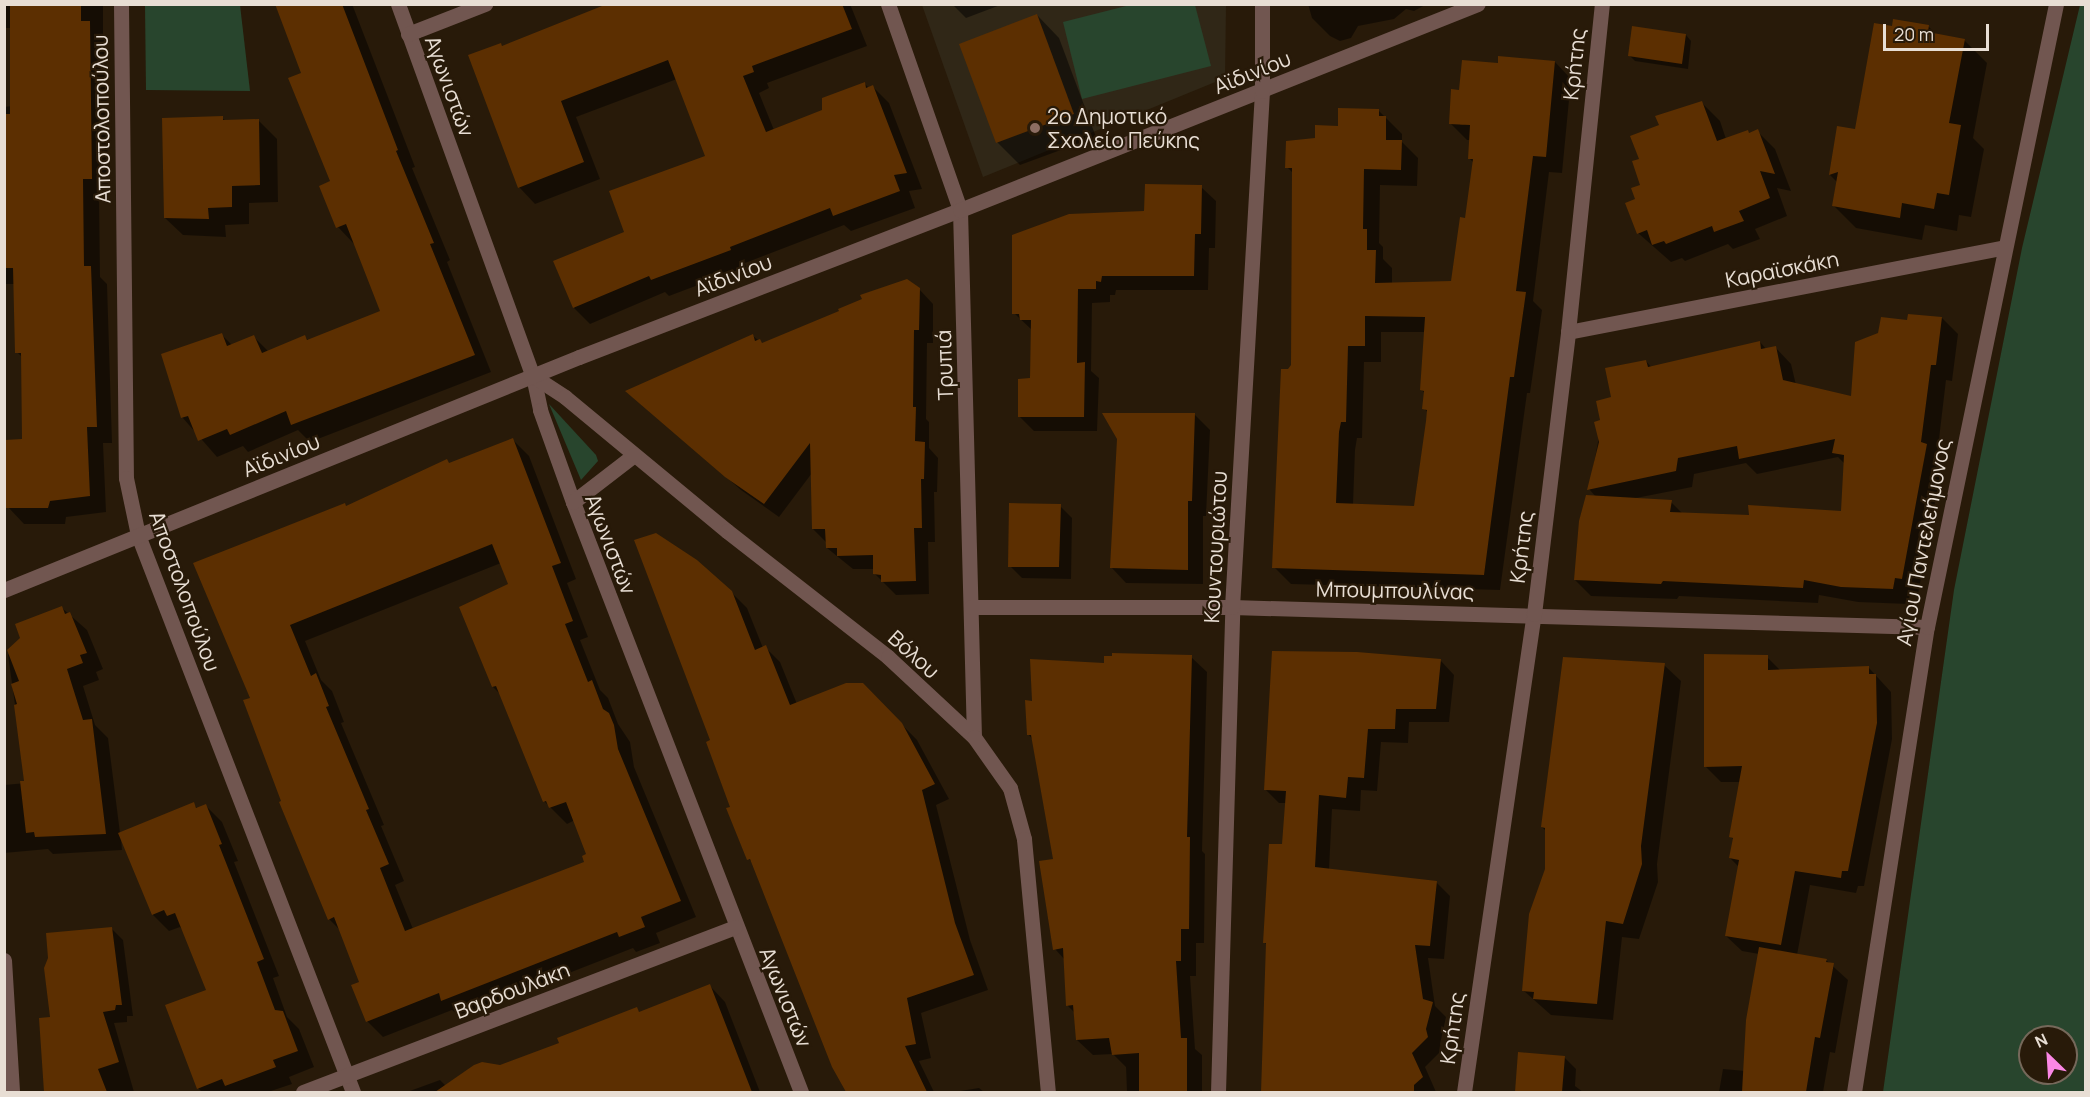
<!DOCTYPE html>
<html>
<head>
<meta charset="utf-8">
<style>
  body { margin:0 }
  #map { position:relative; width:2090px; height:1097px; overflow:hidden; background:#281a09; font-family:Manrope,sans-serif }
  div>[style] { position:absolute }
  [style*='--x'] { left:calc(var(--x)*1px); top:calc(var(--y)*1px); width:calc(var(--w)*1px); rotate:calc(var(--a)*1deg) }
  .education>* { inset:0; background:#302717 }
  .green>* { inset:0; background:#28452d }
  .shadow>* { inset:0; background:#0007 }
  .building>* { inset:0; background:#5c2f01 }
  .minor>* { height:15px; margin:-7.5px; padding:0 7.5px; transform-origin:7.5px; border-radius:7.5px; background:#715650 }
  .dots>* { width:16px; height:16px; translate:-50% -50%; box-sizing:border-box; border:3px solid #281a09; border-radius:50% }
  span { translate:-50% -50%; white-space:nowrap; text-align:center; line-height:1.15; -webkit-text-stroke:4.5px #281a09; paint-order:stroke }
  .street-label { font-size:21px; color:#e8ded4 }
  .poi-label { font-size:21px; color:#e8ded4 }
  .left { translate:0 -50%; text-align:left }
  .frame { position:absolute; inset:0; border:6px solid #e8ded4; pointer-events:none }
  .north { position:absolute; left:2018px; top:1025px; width:60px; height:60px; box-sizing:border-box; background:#281a09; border:2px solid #75685a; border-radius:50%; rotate:335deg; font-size:16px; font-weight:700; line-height:24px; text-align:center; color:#e8ded4 }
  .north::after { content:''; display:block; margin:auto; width:21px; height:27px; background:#fb87e5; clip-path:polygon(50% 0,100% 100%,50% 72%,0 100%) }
  .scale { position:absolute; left:1883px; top:24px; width:106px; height:27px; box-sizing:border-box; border:3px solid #e8ded4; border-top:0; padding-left:8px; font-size:18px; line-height:21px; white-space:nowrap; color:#e8ded4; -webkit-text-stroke:4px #281a09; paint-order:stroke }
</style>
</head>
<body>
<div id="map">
  <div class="education">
    <i style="clip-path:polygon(922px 5px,1226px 5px,1225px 78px,983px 177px)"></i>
  </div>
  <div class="green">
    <i style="clip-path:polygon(145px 5px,240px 5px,250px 91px,146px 90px)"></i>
    <i style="clip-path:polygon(1130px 5px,1195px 5px,1211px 66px,1082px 99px,1063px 22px)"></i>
    <i style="clip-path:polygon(evenodd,2080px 5px,2086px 5px,2085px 1092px,1883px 1092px,1954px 590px,2022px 248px,2080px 5px,2030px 1037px,2066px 1037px,2066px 1073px,2030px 1073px,2030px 1037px)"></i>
    <i style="clip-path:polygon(549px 404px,596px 455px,598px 461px,581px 480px)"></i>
  </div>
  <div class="shadow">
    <i style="clip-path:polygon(4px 4px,103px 4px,103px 36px,106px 39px,108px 195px,99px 195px,100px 277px,107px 284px,112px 443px,103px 443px,106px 512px,66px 517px,65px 524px,24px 524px,8px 507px,24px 441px,23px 358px,17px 352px,15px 284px,4px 284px,4px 107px,12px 106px,11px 28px,4px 28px)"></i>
    <i style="clip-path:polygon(277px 4px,352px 4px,415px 167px,412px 168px,450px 260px,447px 262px,491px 372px,310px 442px,298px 430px,248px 452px,243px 446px,217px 457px,182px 417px,221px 334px,233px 346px,254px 337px,269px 352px,305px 337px,309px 341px,382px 311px,355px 245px,338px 227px,321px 186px,331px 181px,303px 74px)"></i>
    <i style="clip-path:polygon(609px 4px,850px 4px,867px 46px,767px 83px,769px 88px,759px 93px,774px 130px,824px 111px,864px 83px,869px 88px,873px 87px,889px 103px,922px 189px,909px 191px,915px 208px,851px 231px,844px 225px,745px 263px,746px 267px,669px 296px,665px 292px,590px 324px,574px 308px,626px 233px,707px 157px,677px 79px,576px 117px,600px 179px,535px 204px,519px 187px,501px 44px,503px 47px)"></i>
    <i style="clip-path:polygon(952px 4px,1003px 4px,966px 18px)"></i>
    <i style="clip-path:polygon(1308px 4px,1427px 4px,1414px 11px,1406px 9px,1394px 19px,1358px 26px,1351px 38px,1340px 41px,1330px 36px,1312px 18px)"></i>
    <i style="clip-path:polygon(1037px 15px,1059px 38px,1096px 137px,1020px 165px,997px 142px)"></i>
    <i style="clip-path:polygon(1929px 27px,1938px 36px,1964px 40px,1987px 63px,1973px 138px,1984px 149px,1971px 217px,1959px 215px,1957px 231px,1925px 225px,1922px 240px,1856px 228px,1833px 205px,1837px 182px,1830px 175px,1839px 128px,1856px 131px,1893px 28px)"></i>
    <i style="clip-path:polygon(1686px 35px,1691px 41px,1688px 69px,1635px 61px,1630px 56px)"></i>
    <i style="clip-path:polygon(evenodd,1555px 62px,1571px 79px,1562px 173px,1549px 172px,1533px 301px,1542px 310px,1530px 393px,1527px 393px,1500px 590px,1291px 584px,1274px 567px,1289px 370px,1292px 366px,1293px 173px,1287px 167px,1316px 139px,1378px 110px,1402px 134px,1402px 142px,1418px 158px,1417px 186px,1380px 185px,1379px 243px,1383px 247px,1383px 259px,1392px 268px,1392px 284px,1452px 282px,1466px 219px,1474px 163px,1469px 158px,1471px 140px,1467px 140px,1450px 123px,1461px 92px,1500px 65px,1555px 62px,1381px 332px,1426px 332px,1422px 390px,1425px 394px,1424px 408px,1428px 413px,1415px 508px,1353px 505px,1355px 450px,1357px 438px,1362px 438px,1364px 362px,1381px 362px,1381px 332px)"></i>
    <i style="clip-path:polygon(1702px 103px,1720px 121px,1726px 139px,1757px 131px,1775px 149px,1791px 191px,1777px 188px,1787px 216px,1755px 229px,1760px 239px,1733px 249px,1728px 244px,1685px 261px,1682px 258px,1671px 262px,1638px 233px,1637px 200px,1642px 186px,1641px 160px,1661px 126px)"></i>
    <i style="clip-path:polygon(222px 118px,226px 121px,259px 121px,277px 139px,278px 202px,249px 203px,249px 224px,225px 225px,226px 237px,183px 235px,165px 218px)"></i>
    <i style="clip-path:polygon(1201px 187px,1216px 201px,1215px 248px,1209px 248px,1208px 290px,1116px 290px,1115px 295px,1110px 295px,1110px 302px,1092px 303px,1091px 371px,1099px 378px,1097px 431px,1034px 431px,1019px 416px,1032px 380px,1032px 330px,1014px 313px,1146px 212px)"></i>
    <i style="clip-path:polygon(919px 289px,933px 304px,933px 343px,927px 343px,926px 419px,929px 422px,929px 448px,938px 458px,937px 492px,934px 492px,935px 542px,928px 542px,929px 594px,896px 595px,875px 574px,875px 569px,853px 569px,827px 548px,827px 543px,813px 529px,812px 473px,779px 517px,741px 490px,628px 391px,753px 336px,763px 344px)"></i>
    <i style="clip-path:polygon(evenodd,1942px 318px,1958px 334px,1952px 381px,1946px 380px,1937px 456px,1942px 461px,1934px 508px,1918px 594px,1910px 593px,1908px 604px,1858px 602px,1819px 595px,1818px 603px,1679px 596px,1677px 599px,1591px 596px,1575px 580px,1596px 497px,1589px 489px,1602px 421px,1612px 398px,1646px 361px,1652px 368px,1760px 342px,1767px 350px,1776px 348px,1791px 364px,1796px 385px,1852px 398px,1908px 322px,1942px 318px,1838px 457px,1845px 464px,1842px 513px,1751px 517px,1683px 514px,1671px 502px,1636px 498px,1692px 487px,1694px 474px,1746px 463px,1757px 474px,1838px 457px)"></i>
    <i style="clip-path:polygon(1194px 414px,1210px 430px,1206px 516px,1203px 516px,1203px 584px,1126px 583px,1111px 567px)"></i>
    <i style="clip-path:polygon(evenodd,513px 440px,529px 456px,576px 579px,567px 583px,588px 637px,580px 640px,600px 690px,608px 698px,618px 724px,630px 742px,634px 767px,696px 917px,656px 933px,660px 943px,636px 952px,633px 948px,459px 1016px,452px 1010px,383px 1037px,367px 1021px,361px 983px,341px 931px,329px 919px,283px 802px,252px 698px,346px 507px,513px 440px,501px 563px,510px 584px,493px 687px,501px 695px,544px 801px,567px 824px,575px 820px,588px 855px,586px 863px,413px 929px,395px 885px,404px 881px,381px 826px,384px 825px,341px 723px,344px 722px,332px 691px,321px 680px,305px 641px,501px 563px)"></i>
    <i style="clip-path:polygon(1060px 506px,1072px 518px,1071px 579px,1022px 578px,1010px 566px)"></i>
    <i style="clip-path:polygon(731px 592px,747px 608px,763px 648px,765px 647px,780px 662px,797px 704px,862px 684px,917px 740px,949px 799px,936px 805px,970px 940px,988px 990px,921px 1013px,931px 1058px,919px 1061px,934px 1092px,847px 1092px,833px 1066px,754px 864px,749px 859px,712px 741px)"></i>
    <i style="clip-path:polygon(62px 608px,87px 630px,103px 669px,96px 672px,99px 680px,83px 686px,95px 725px,108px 738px,120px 833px,193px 804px,198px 809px,206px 806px,222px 822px,238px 861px,234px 862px,279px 976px,273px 978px,287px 1017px,299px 1029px,314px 1067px,289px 1077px,292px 1084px,268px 1092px,202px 1092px,198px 1088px,208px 991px,184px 931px,180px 927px,169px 931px,153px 915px,121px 838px,122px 850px,53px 854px,48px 849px,4px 853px,4px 785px,26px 783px,8px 655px,21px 638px)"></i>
    <i style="clip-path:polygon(1191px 657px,1207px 672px,1202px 851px,1205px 854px,1204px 943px,1196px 943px,1196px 976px,1190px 976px,1195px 1049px,1202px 1055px,1202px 1092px,1127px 1092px,1126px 1067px,1113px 1054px,1093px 1055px,1077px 1040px,1075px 1013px,1068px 1006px,1065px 960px,1055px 949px,1055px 860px,1033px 740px,1028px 734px,1034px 703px,1105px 664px)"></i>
    <i style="clip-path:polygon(1767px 657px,1781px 671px,1869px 668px,1891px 692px,1892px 739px,1864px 886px,1858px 886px,1856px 893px,1810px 885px,1797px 955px,1826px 960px,1848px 980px,1835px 1053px,1830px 1052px,1823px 1092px,1719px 1092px,1723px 1069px,1746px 1071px,1759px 954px,1742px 951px,1726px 936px,1739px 867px,1730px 858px,1734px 840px,1730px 836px,1741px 782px,1721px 782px,1705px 766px)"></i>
    <i style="clip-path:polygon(1441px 661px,1454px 675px,1449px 722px,1409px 722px,1408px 743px,1381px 742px,1377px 791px,1361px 790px,1360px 811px,1332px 809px,1329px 870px,1436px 882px,1450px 896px,1444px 959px,1428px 958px,1435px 1006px,1446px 1017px,1440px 1044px,1441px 1051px,1425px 1067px,1436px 1092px,1263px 1092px,1267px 945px,1265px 943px,1284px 846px,1286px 803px,1279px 803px,1265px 789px)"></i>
    <i style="clip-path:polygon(1664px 665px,1681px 681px,1657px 864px,1658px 882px,1639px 939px,1622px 937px,1613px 1020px,1551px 1015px,1523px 990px,1547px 869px,1546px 831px,1542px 827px)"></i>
    <i style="clip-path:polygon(111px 928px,123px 940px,133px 1016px,127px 1016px,127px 1022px,114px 1023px,134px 1092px,47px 1092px,41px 1019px,52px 1018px)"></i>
    <i style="clip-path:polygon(710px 986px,725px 1002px,760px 1092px,407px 1092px,440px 1080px,446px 1086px,561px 1043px,636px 1009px,640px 1013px)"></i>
    <i style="clip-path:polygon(1519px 1054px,1564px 1057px,1576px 1069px,1575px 1086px,1583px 1092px,1516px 1092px)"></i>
    <i style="clip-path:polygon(979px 1088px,984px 1092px,954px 1092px)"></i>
  </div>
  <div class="building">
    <i style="clip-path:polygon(10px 4px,81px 4px,81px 21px,90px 21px,92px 179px,83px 179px,84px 266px,91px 266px,97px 427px,87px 427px,90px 496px,50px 501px,48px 508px,6px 508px,5px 440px,22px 439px,21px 353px,15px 353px,13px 268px,4px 268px,4px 114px,10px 114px)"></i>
    <i style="clip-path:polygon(275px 4px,342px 4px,398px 150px,396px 151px,434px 243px,430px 244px,475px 355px,291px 425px,286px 411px,230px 435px,227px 429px,198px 441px,188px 416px,181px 418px,161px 354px,222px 333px,227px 346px,254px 335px,262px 353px,305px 335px,307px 340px,380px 311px,346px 224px,336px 228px,319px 186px,330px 181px,288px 78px,301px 73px)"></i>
    <i style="clip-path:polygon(607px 4px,842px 4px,852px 29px,752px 66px,754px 72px,743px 76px,766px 132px,822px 110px,822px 98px,865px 82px,866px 88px,873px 85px,907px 173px,894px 175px,900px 191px,833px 216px,830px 208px,730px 247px,731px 250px,651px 280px,649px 276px,573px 308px,553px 261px,624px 232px,609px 191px,705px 156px,668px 60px,561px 101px,584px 162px,518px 188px,468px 55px,501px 43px,502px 46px)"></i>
    <i style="clip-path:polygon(1037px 14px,1074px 114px,996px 143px,959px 44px)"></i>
    <i style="clip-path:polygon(1893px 19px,1929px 25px,1928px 32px,1965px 39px,1949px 123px,1961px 125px,1949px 195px,1937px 193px,1934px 209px,1902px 203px,1900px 218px,1832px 206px,1838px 172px,1829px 175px,1837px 126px,1855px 129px,1874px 23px,1892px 26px)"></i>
    <i style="clip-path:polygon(1632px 26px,1686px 34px,1682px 64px,1628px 56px)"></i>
    <i style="clip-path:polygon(evenodd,1498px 56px,1555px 61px,1546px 157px,1533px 156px,1516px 291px,1526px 292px,1514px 377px,1510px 377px,1484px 575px,1272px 568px,1281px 369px,1288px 369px,1291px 365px,1292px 168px,1285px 168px,1286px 141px,1315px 138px,1315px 125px,1338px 126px,1338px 108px,1379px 109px,1379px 116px,1386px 116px,1386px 140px,1402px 140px,1401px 170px,1364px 169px,1363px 229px,1367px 229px,1367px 250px,1376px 250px,1375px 283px,1451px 281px,1460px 217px,1465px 218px,1473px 159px,1468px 159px,1470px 125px,1449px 124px,1451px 89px,1459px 90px,1462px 60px,1498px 63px,1498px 56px,1365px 316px,1425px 317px,1420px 390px,1424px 391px,1422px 409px,1427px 410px,1426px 421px,1414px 506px,1336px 503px,1339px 432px,1341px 422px,1346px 422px,1348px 346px,1365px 346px,1365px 316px)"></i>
    <i style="clip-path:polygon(1702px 101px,1717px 141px,1748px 130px,1749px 133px,1758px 129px,1775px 174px,1760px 171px,1770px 198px,1739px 211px,1744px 221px,1714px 232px,1712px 226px,1666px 244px,1664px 241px,1652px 245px,1647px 230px,1637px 234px,1625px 203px,1635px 199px,1631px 188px,1640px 185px,1632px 161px,1639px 159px,1630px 136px,1659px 125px,1655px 116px)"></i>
    <i style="clip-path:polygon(223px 116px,223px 120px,259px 119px,260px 185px,232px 186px,232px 207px,208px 208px,209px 219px,164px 218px,162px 118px)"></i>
    <i style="clip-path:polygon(1145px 184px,1202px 185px,1201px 234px,1195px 234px,1194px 276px,1102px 276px,1101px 282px,1096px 281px,1096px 289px,1078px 289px,1077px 363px,1085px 362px,1084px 417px,1018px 417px,1018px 379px,1030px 378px,1031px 320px,1020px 320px,1019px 314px,1012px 314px,1012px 235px,1069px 214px,1144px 211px)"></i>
    <i style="clip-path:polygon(907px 279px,920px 288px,919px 330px,914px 330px,913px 407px,916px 407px,915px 441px,925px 442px,924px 479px,921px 479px,922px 528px,914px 528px,916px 581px,881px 582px,881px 575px,873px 574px,873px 555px,837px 556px,837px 548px,826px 548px,825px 529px,812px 529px,810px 443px,764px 504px,725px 477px,625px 391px,753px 334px,755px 341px,760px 339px,762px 343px,839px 311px,838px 309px,862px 299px,860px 295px)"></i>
    <i style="clip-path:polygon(1908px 314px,1942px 317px,1936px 365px,1931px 365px,1921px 442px,1927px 444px,1918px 492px,1902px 579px,1895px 578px,1893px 589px,1841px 587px,1804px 580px,1803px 588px,1663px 581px,1661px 584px,1574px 580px,1579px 521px,1586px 495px,1672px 500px,1670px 512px,1749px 515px,1748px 505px,1841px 511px,1844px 455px,1832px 453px,1835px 439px,1739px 459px,1737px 446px,1678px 458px,1676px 471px,1587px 490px,1599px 442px,1594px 422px,1600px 420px,1596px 401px,1611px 397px,1605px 368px,1646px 360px,1648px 367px,1760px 341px,1761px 349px,1776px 346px,1783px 380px,1851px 396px,1855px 342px,1878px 333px,1881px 317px,1907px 320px)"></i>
    <i style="clip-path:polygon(1102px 413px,1195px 413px,1192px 501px,1188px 501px,1188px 570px,1110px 568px,1117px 439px)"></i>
    <i style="clip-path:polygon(evenodd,513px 438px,561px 563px,552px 566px,573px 621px,565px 624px,588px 682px,592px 680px,603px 709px,609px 713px,614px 725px,618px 749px,681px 901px,641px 917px,645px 927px,619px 937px,617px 932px,441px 1001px,439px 993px,366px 1022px,351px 985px,359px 982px,334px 917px,328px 920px,279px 802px,281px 801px,243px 700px,250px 698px,193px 563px,345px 503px,346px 506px,447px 459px,449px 463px,513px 438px,492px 544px,508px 584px,459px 607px,492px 687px,496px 686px,543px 802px,546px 801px,549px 808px,566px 802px,586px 854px,582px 856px,584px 862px,405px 931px,380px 868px,389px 864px,366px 810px,369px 809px,326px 707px,329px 706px,316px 673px,311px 676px,290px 625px,492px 544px)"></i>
    <i style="clip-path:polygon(1009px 503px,1061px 504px,1059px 567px,1008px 567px)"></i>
    <i style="clip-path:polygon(656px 533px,697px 560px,732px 591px,755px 650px,766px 645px,790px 705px,846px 683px,863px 683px,902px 723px,935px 784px,922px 790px,955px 923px,974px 975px,907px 998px,916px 1044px,905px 1046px,927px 1092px,846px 1092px,832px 1067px,750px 859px,747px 860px,726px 808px,730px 807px,706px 742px,710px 740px,634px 540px)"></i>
    <i style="clip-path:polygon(62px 606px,65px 614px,70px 612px,87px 653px,80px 655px,83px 663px,67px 669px,83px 720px,92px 719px,106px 834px,35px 837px,34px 832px,26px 833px,20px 781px,24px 781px,14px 705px,17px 704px,11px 684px,19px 681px,7px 650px,20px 638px,15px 624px)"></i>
    <i style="clip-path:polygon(1272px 651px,1357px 652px,1441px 659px,1436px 709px,1396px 709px,1395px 729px,1368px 729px,1364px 778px,1348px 777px,1346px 798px,1319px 795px,1315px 867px,1437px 881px,1430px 946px,1415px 945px,1423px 999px,1433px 1002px,1426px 1029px,1428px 1037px,1412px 1053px,1423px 1077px,1414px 1085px,1414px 1092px,1261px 1092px,1266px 943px,1263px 943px,1269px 844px,1282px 844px,1286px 791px,1264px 790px)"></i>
    <i style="clip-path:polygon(1112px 653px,1192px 655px,1187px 837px,1190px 837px,1189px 929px,1181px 929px,1181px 961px,1176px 961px,1181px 1038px,1187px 1038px,1187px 1092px,1139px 1092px,1139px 1053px,1112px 1055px,1109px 1038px,1076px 1040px,1073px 1005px,1066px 1006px,1063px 948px,1053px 950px,1039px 861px,1053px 859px,1031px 735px,1027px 735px,1025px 700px,1032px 701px,1030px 659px,1104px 663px,1104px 656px,1112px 656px)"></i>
    <i style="clip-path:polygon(1704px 654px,1768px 655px,1768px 670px,1869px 666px,1869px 674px,1876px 674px,1877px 723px,1848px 871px,1842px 871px,1841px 878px,1795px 871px,1781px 945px,1725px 936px,1739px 860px,1729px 858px,1733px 838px,1729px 837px,1742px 766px,1704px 767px)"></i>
    <i style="clip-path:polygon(1563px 657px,1665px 663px,1641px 846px,1642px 864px,1623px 924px,1606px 921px,1597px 1004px,1533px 999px,1534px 992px,1522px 991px,1529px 914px,1545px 869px,1545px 828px,1541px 827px)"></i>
    <i style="clip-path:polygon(194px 802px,196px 808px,206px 804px,222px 844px,219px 845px,264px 959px,257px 962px,275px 1010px,283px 1011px,298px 1051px,273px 1060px,276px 1067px,225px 1086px,222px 1079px,197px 1089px,165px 1005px,206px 990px,175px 913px,167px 916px,164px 910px,152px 915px,118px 833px)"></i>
    <i style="clip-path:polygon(112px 927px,122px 1005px,116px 1005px,115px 1010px,103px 1012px,119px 1062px,98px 1069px,107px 1092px,44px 1092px,39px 1018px,50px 1017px,44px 968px,48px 958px,46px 933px)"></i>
    <i style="clip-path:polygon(1759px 947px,1827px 959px,1826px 962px,1834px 963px,1820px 1038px,1815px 1037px,1806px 1092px,1742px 1092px,1746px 1020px)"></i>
    <i style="clip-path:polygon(710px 984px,752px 1092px,435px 1092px,474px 1065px,482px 1062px,500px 1065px,559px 1043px,557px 1038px,637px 1007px,639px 1012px)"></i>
    <i style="clip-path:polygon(1518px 1052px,1565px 1056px,1562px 1092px,1515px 1092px)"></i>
  </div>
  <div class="minor">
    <i style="--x:121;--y:4;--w:474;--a:89.4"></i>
    <i style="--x:126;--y:478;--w:58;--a:78.1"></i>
    <i style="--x:138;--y:535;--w:597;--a:68.89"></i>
    <i style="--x:398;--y:4;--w:396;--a:70.1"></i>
    <i style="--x:533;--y:376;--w:35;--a:78"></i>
    <i style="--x:540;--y:410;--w:98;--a:70.3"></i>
    <i style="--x:573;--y:502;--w:633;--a:68.87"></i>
    <i style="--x:888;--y:4;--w:218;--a:70.7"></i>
    <i style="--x:960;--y:210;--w:527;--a:88.48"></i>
    <i style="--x:408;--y:34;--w:83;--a:-21.3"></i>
    <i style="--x:1568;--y:332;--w:444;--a:-11"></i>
    <i style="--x:533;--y:376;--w:38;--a:33"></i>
    <i style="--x:565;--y:397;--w:210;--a:39.6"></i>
    <i style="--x:727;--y:531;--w:204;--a:38"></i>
    <i style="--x:888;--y:657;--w:117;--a:42.9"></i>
    <i style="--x:974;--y:737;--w:62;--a:54.8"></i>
    <i style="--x:1010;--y:788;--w:53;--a:74.6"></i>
    <i style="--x:1024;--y:839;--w:254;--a:84.6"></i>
    <i style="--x:573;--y:502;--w:77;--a:-37.6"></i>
    <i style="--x:4;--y:590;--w:620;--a:-22.06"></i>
    <i style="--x:579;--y:357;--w:408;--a:-21.1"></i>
    <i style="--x:960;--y:210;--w:557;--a:-21.69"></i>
    <i style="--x:971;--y:607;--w:261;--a:0"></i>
    <i style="--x:1232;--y:607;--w:695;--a:1.65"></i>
    <i style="--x:4;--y:960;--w:132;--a:86.5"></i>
    <i style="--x:303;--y:1092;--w:462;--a:-20.9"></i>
    <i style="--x:1218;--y:1092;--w:485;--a:-88.3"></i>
    <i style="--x:1232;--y:607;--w:517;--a:-86.67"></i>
    <i style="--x:1262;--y:91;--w:87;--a:-90"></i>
    <i style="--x:1464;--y:1092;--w:483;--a:-81.7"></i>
    <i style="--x:1534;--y:614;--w:284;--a:-83.1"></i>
    <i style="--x:1568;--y:332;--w:330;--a:-84.1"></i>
    <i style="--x:1854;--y:1092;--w:471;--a:-81.1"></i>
    <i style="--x:1927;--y:627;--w:636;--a:-78.3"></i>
  </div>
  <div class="dots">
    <i style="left:1035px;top:128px;background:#8d6e63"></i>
  </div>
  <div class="street-label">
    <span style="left:1574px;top:64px;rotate:-84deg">Κρήτης</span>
    <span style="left:1252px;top:72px;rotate:-22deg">Αϊδινίου</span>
    <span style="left:450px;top:86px;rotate:70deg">Αγωνιστών</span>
    <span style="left:101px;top:119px;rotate:-91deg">Αποστολοπούλου</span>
    <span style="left:1782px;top:269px;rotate:-11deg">Καραϊσκάκη</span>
    <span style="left:733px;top:275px;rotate:-21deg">Αϊδινίου</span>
    <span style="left:944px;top:365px;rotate:-92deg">Τρυπιά</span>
    <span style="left:281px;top:455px;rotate:-22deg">Αϊδινίου</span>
    <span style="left:1923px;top:542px;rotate:-79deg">Αγίου Παντελεήμονος</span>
    <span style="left:611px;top:544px;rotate:69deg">Αγωνιστών</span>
    <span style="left:1215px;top:547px;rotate:-87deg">Κουντουριώτου</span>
    <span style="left:1521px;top:547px;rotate:-83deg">Κρήτης</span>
    <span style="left:1395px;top:590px;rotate:1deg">Μπουμπουλίνας</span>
    <span style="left:185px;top:591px;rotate:70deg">Αποστολοπούλου</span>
    <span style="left:914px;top:654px;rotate:42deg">Βόλου</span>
    <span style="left:512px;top:990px;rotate:-21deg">Βαρδουλάκη</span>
    <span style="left:786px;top:997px;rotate:68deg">Αγωνιστών</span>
    <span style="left:1452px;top:1028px;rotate:-82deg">Κρήτης</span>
  </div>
  <div class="poi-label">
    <span class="left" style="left:1047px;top:128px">2ο Δημοτικό<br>Σχολείο Πεύκης</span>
  </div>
  <div class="frame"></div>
  <div class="north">N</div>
  <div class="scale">20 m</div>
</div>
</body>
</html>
